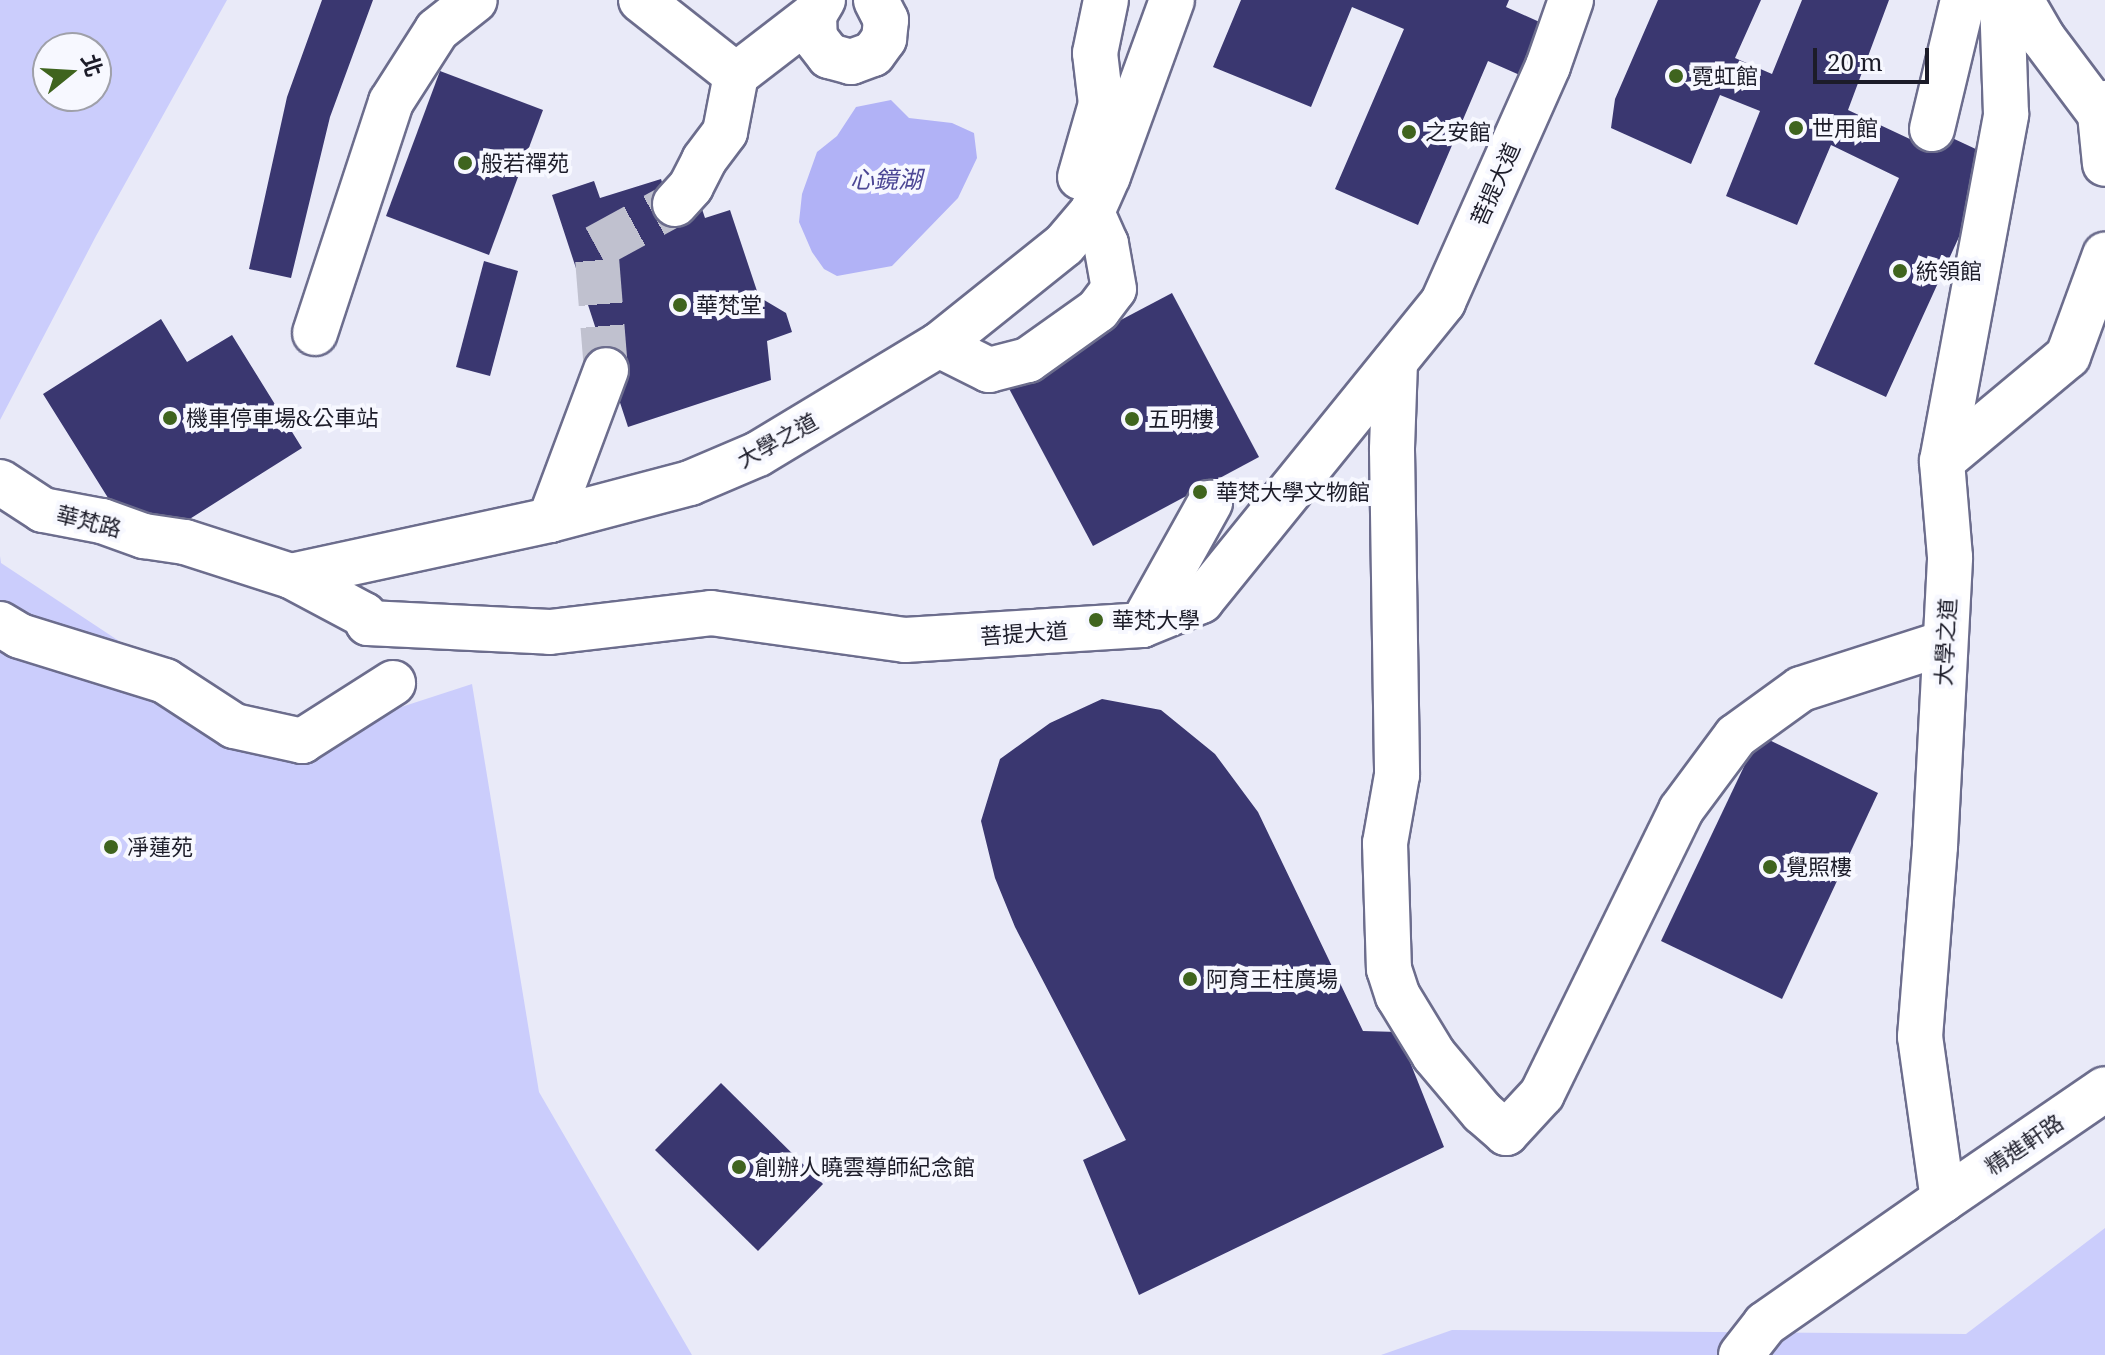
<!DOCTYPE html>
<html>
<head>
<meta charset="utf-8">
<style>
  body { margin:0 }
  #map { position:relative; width:2105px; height:1355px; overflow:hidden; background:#e9eaf8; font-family:"Noto Serif","Noto Sans TC",serif }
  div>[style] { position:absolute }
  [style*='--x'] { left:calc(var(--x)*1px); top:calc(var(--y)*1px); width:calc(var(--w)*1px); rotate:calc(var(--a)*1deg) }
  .green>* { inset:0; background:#cbcdfc }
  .water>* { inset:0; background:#b1b2f6 }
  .building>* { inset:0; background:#3a3770 }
  .minor-tunnel>* { height:44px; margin-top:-22px; transform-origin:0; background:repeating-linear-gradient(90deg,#c0c1cf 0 44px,transparent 0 66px) }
  .roads { filter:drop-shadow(2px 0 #6c6d8d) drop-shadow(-2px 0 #6c6d8d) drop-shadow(0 2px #6c6d8d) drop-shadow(0 -2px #6c6d8d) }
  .minor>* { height:44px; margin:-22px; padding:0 22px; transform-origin:22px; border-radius:22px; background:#fff }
  .dots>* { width:22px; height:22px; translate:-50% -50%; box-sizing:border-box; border:4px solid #f7f8ff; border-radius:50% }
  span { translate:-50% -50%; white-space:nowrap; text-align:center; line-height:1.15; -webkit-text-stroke:8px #f7f8ff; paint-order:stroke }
  .poi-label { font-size:22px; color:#1c1c29 }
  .left { translate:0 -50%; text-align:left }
  .street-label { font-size:22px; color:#1c1c29 }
  .water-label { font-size:24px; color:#4c4795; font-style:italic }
  .north { position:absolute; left:32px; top:32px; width:80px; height:80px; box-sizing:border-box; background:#f7f8ff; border:2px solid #9fa0a9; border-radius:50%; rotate:72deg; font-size:22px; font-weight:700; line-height:32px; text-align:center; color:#1c1c29 }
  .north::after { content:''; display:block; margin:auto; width:28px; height:36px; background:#3f641e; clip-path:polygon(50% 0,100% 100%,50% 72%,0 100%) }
  .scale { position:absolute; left:1813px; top:48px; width:116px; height:36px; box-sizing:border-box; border:4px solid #1c1c29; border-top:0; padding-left:10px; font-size:24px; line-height:28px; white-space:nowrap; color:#1c1c29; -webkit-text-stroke:6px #f7f8ff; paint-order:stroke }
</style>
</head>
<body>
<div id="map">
  <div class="green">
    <i style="clip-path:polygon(evenodd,0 0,227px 0,96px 236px,0 420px,0 0,96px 48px,96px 96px,48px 96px,48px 48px,96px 48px)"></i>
    <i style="clip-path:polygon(0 556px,1px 563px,175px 678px,269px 750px,472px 684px,539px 1092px,692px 1355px,0 1355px)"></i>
    <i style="clip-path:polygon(2105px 1228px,2105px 1355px,1381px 1355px,1452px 1330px,1966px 1334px)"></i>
  </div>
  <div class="water">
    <i style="clip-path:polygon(891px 100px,909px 118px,952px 123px,974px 133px,977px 158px,958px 198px,892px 266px,837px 276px,824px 269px,812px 252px,799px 222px,802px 194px,817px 152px,837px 136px,856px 107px)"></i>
  </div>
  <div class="building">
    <i style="clip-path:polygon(322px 0,373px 0,330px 117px,291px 278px,249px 269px,287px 97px)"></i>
    <i style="clip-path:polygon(1241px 0,1509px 0,1506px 7px,1544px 24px,1522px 76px,1488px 61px,1418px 225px,1335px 189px,1404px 29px,1352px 7px,1311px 107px,1213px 67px)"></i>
    <i style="clip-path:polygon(1658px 0,1761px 0,1735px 58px,1772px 74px,1802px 0,1889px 0,1848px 110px,1912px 140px,1920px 123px,1995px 158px,1886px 397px,1814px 364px,1899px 178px,1831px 145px,1797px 225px,1726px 196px,1760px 111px,1720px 95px,1691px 164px,1611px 128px,1615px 99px)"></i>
    <i style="clip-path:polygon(440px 71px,543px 110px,489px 255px,386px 216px)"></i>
    <i style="clip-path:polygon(661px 179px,673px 215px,701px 206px,705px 218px,730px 210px,759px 297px,786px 313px,792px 332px,767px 341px,771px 380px,628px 427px,552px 195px,594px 181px,600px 198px)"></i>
    <i style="clip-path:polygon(484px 261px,518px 271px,490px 376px,456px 367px)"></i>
    <i style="clip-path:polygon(1172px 293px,1259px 457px,1093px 546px,1005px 381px)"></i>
    <i style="clip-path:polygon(161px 319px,187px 362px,232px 335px,302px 448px,158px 539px,125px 525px,43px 394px)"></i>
    <i style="clip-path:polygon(1102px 699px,1161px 710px,1215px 754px,1258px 812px,1363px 1031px,1398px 1032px,1444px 1147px,1139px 1295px,1083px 1160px,1126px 1140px,1015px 927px,995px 878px,981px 821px,1000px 759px,1050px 723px)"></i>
    <i style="clip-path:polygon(1759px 735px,1878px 793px,1782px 999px,1661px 941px)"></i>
    <i style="clip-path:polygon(721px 1083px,823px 1184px,758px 1251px,655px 1150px)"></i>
  </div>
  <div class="minor-tunnel">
    <i style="--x:606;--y:370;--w:123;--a:-94.6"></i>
    <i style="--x:596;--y:247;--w:90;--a:-28.6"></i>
  </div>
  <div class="roads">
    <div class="minor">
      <i style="--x:641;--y:0;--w:121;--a:38.3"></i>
      <i style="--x:823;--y:0;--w:17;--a:121"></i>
      <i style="--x:814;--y:15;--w:23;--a:88"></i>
      <i style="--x:815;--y:38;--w:23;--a:52"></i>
      <i style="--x:829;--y:56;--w:23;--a:15"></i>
      <i style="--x:851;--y:62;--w:23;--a:-20"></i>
      <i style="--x:873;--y:54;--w:19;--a:-54"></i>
      <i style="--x:884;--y:39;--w:19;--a:-84"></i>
      <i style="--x:886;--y:20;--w:22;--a:-117"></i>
      <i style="--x:2021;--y:0;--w:44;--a:59.9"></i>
      <i style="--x:2043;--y:38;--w:95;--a:53.1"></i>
      <i style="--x:2105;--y:103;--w:12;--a:114"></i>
      <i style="--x:2100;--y:114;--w:50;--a:84.3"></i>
      <i style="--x:1932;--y:129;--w:133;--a:-76.5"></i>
      <i style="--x:1080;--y:177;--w:76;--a:-74"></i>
      <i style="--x:1101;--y:104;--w:51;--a:-96.7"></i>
      <i style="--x:1095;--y:53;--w:54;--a:-78.3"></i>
      <i style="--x:675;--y:204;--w:24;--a:-48"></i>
      <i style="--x:691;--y:186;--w:29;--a:-63"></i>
      <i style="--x:704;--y:160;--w:35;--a:-53"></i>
      <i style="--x:725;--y:132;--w:58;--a:-79.1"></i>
      <i style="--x:736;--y:75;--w:98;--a:-37.6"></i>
      <i style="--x:315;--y:333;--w:243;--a:-71.8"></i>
      <i style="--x:391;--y:102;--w:85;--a:-57.4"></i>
      <i style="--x:437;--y:30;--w:48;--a:-38.3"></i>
      <i style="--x:939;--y:345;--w:56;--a:26.6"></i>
      <i style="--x:989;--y:370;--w:40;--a:-14.4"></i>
      <i style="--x:1028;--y:360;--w:86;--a:-35.5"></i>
      <i style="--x:1098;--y:310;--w:26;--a:-53"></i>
      <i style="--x:1114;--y:289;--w:46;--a:-100.1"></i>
      <i style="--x:1106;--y:244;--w:35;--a:-114"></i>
      <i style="--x:1395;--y:362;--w:88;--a:92"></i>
      <i style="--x:1392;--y:450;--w:325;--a:89.1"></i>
      <i style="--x:1397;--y:775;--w:69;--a:100"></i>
      <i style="--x:1385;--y:843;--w:126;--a:88.2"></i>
      <i style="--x:1389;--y:969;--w:28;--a:72"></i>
      <i style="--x:1398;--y:996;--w:69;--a:58.6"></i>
      <i style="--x:1434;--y:1055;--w:75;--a:49.9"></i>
      <i style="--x:1482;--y:1112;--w:32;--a:41"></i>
      <i style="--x:1506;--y:1133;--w:53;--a:-47.3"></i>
      <i style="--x:1542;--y:1094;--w:316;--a:-63.9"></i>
      <i style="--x:1681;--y:810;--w:92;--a:-53.4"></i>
      <i style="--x:1736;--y:736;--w:80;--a:-35.9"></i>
      <i style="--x:1801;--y:689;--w:150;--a:-17.8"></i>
      <i style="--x:1942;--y:461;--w:164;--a:-39.8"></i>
      <i style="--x:2068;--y:356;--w:108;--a:-69.9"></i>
      <i style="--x:0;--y:482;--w:51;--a:33.1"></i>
      <i style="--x:43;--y:510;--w:60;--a:10.6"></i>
      <i style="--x:102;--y:521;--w:45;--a:19.7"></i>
      <i style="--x:144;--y:536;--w:41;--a:8.3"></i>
      <i style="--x:185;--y:542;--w:111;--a:17.8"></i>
      <i style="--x:291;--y:576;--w:265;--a:-12.2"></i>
      <i style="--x:550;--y:520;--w:145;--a:-14.8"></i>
      <i style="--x:690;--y:483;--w:74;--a:-23.1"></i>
      <i style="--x:758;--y:454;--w:211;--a:-31.1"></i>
      <i style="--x:939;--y:345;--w:160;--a:-38.7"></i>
      <i style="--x:1064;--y:245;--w:43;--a:-49.7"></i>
      <i style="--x:1092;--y:212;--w:39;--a:-66"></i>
      <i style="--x:1108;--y:176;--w:187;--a:-70"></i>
      <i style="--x:550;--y:520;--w:160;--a:-69.5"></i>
      <i style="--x:291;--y:576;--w:83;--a:28.1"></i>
      <i style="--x:364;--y:615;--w:9;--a:63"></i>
      <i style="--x:368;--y:623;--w:182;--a:2.8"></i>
      <i style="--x:550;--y:632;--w:162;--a:-6.7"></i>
      <i style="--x:711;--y:613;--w:196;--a:7.9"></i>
      <i style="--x:905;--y:640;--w:237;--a:-3.6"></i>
      <i style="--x:1142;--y:625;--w:64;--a:-22.1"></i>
      <i style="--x:1201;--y:601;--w:385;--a:-51"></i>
      <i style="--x:1443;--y:302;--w:258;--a:-66"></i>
      <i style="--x:1548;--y:66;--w:70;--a:-70.8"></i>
      <i style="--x:0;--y:624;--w:23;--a:31"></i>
      <i style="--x:20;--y:636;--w:152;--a:17.2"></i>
      <i style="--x:165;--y:681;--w:82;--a:33.1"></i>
      <i style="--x:234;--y:726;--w:70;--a:12.4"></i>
      <i style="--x:302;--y:741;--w:108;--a:-32.5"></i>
      <i style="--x:1142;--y:625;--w:140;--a:-60.9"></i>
      <i style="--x:1943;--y:1200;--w:196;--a:-34.4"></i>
      <i style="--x:1741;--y:1355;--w:39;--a:-52"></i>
      <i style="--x:1765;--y:1324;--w:217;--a:-34.9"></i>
      <i style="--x:1943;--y:1200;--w:165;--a:-98"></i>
      <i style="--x:1920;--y:1037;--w:192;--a:-85.5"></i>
      <i style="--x:1935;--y:846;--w:289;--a:-87"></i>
      <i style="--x:1950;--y:557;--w:96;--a:-94.8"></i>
      <i style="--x:1942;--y:461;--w:353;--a:-79.5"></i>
      <i style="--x:2006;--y:114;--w:114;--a:-92"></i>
    </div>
  </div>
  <div class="dots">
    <i style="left:1676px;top:76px;background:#3f641e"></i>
    <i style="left:1796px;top:128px;background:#3f641e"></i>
    <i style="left:1409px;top:132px;background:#3f641e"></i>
    <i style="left:465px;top:163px;background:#3f641e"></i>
    <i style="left:1900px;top:271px;background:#3f641e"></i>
    <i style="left:680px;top:305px;background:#3f641e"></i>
    <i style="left:170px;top:418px;background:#3f641e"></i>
    <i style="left:1132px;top:419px;background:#3f641e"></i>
    <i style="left:1200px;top:492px;background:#3f641e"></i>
    <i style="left:1096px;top:620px;background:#3f641e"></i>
    <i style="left:111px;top:847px;background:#3f641e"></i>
    <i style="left:1770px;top:867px;background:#3f641e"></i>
    <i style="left:1190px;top:979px;background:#3f641e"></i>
    <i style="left:739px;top:1167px;background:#3f641e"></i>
  </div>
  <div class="poi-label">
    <span class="left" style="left:1692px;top:76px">霓虹館</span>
    <span class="left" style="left:1812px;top:128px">世用館</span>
    <span class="left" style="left:1425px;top:132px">之安館</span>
    <span class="left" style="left:481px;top:163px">般若禪苑</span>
    <span class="left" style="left:1916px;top:271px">統領館</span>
    <span class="left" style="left:696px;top:305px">華梵堂</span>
    <span class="left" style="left:186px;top:418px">機車停車場&amp;公車站</span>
    <span class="left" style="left:1148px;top:419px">五明樓</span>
    <span class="left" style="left:1216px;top:492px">華梵大學文物館</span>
    <span class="left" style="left:1112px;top:620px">華梵大學</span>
    <span class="left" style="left:127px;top:847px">凈蓮苑</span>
    <span class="left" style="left:1786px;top:867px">覺照樓</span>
    <span class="left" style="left:1206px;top:979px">阿育王柱廣場</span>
    <span class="left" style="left:755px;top:1167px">創辦人曉雲導師紀念館</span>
  </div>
  <div class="street-label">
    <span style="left:1495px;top:184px;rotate:-66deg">菩提大道</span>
    <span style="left:777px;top:440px;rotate:-29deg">大學之道</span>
    <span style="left:89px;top:521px;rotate:14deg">華梵路</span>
    <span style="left:1024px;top:633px;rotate:-4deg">菩提大道</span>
    <span style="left:1945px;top:642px;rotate:-87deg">大學之道</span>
    <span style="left:2024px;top:1144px;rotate:-34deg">精進軒路</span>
  </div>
  <div class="water-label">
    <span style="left:886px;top:179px">心鏡湖</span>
  </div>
  <div class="north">北</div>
  <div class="scale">20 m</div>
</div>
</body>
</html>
